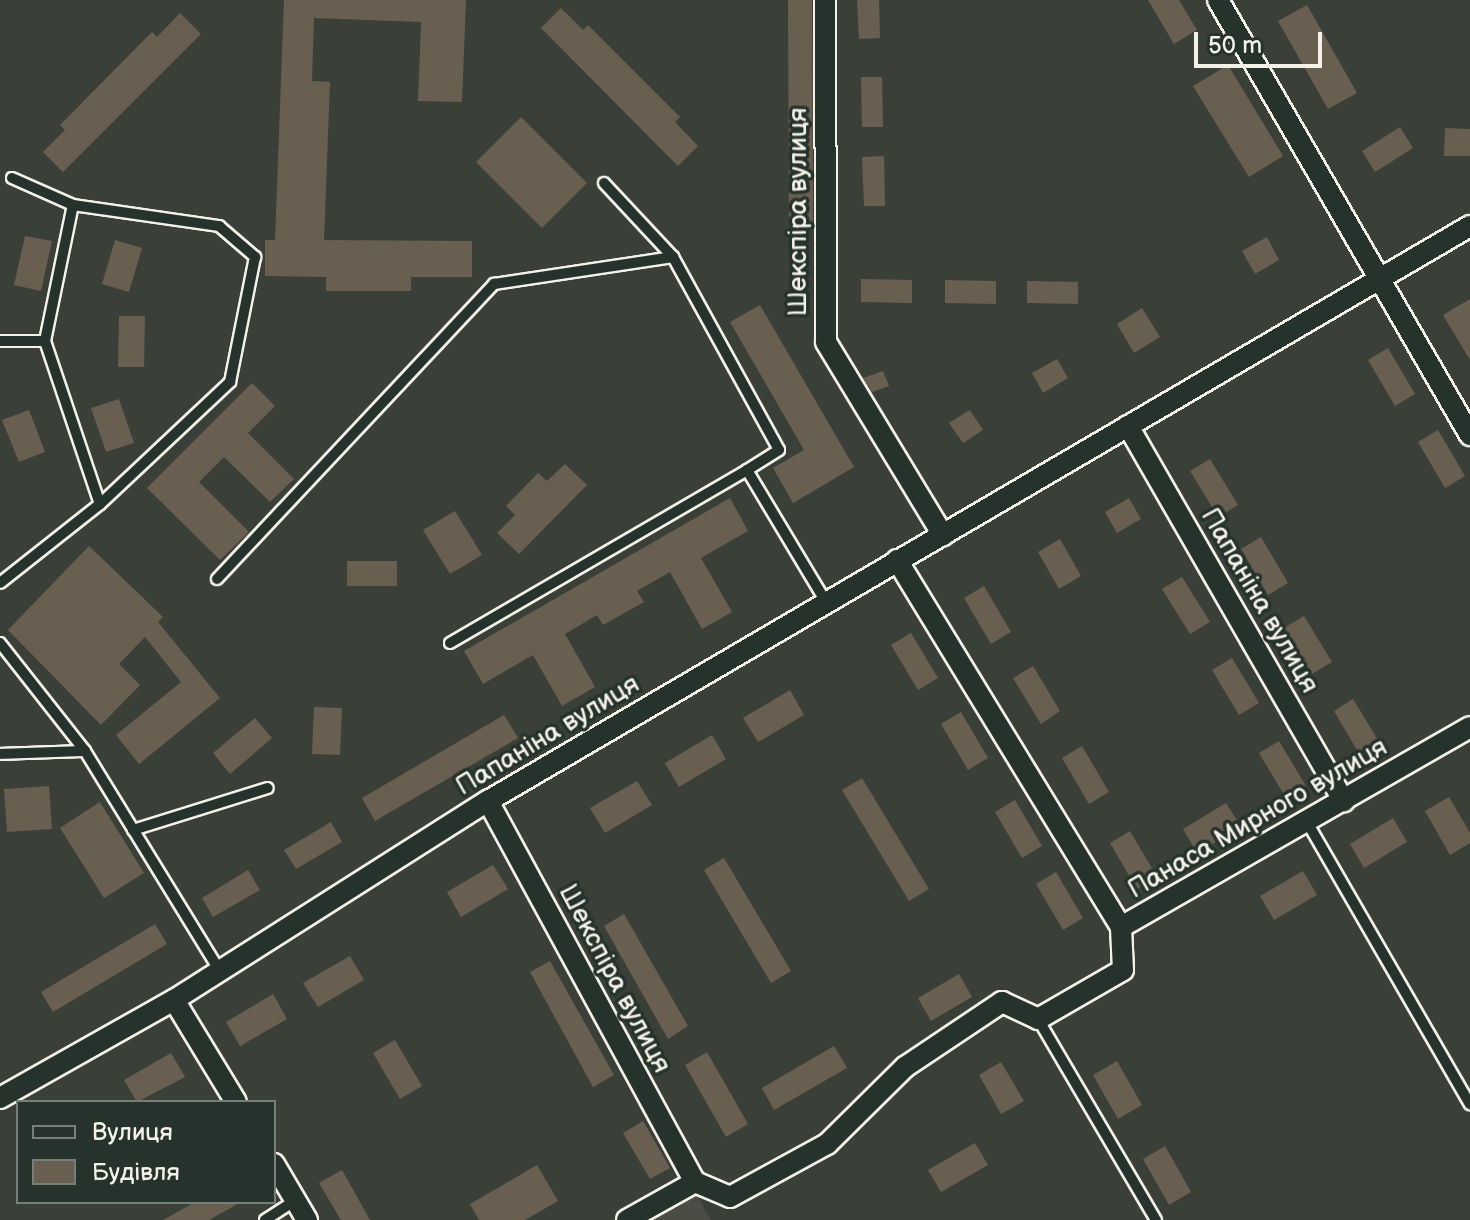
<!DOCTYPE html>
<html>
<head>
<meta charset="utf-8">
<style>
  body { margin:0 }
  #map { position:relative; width:1470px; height:1220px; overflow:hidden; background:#3a4038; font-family:"Balsamiq Sans",sans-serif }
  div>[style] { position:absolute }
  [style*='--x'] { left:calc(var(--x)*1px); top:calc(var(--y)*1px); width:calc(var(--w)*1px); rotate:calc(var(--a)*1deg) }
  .built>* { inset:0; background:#4b4c43 }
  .building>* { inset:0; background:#685f51 }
  .roads { filter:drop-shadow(2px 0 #f4f1e8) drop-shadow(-2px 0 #f4f1e8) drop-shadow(0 2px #f4f1e8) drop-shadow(0 -2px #f4f1e8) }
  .service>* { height:10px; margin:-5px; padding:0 5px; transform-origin:5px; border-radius:5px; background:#26332d }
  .minor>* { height:20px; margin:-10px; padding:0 10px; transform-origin:10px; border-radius:10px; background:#26332d }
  span { translate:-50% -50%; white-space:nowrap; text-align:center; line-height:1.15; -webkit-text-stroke:7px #26332d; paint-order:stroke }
  .street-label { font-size:26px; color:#f4f1e8 }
  .legend { position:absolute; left:16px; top:1100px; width:260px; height:104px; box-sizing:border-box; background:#26332d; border:2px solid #787f78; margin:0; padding:10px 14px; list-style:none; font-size:24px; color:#f4f1e8 }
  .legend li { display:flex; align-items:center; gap:16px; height:40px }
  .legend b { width:40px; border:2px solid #787f78 }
  .scale { position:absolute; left:1194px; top:32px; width:128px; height:36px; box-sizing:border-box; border:4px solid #f4f1e8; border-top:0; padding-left:10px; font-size:24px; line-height:28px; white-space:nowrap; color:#f4f1e8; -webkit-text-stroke:6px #26332d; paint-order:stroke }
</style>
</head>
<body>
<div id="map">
  <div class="built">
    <i style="clip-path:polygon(697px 1195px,711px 1220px,653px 1220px)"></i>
  </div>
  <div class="building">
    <i style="clip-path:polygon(284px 0,466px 0,462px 102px,418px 101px,421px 22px,314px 18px,312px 81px,330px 82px,324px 240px,472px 241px,472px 277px,411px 277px,411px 291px,326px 291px,326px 277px,265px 276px,265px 240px,275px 240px)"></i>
    <i style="clip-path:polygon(788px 0,812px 0,813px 228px,789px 229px)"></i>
    <i style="clip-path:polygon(857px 0,879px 0,880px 38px,859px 39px)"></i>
    <i style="clip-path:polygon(1148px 0,1179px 0,1197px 30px,1174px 44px)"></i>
    <i style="clip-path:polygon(1307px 5px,1357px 93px,1328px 109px,1278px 21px)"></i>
    <i style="clip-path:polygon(561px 8px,583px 30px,588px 25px,680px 117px,675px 122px,698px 146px,678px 166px,541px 28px)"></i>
    <i style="clip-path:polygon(180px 13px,201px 34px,63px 172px,43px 152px,65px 130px,60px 125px,152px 32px,157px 37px)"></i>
    <i style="clip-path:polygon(1228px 65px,1283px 156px,1249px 177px,1193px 86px)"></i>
    <i style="clip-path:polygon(861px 77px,882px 77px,883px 127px,862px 127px)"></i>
    <i style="clip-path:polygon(521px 117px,587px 183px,542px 228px,476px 162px)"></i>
    <i style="clip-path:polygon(1400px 127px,1413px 148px,1375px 172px,1362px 151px)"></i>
    <i style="clip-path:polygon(1445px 128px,1470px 129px,1470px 156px,1444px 156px)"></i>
    <i style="clip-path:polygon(884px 156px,885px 206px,864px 206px,862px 157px)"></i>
    <i style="clip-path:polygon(25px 236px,52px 241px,41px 291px,14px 285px)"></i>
    <i style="clip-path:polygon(1267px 237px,1279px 260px,1255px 274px,1242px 251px)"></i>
    <i style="clip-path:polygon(115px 240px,142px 248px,129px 292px,102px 284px)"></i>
    <i style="clip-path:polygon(861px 279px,912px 280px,912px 303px,861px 302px)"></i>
    <i style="clip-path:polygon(945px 280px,996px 281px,996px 304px,945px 303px)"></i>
    <i style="clip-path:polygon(1027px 281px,1078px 282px,1078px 304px,1027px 303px)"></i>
    <i style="clip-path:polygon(1470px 299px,1470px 360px,1443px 315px)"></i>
    <i style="clip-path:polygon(760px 305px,854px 467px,793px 503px,773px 468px,804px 450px,730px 322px)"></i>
    <i style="clip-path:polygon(1142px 308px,1160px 337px,1134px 353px,1117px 324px)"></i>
    <i style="clip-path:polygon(119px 316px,145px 316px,144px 367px,118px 367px)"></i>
    <i style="clip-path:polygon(1388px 348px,1415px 394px,1395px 406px,1368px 360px)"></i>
    <i style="clip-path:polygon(1057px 359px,1068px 378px,1043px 393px,1032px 373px)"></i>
    <i style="clip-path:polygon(883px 371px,889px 386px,872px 392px,863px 378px)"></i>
    <i style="clip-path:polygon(252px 383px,275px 406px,248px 433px,294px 479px,270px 502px,224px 457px,199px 482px,249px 532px,220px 560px,147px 488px)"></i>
    <i style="clip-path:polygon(119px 399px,134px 443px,106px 452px,91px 408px)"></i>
    <i style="clip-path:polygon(29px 410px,45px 452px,19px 462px,2px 420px)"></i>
    <i style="clip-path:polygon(970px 410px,983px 430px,963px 443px,949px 423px)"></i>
    <i style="clip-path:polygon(1438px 430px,1465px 476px,1445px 488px,1418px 442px)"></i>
    <i style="clip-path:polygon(1210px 459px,1238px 505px,1218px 517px,1190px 471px)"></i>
    <i style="clip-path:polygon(565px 464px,587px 485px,519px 554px,497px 533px,515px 515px,506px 506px,538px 473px,547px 481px)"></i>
    <i style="clip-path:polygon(730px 498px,748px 531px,701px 558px,732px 612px,702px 629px,670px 572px,637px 591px,644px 602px,603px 625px,597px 615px,565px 634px,595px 687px,562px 706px,533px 655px,483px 684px,464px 651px)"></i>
    <i style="clip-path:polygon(1129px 498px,1141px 519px,1117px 533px,1105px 512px)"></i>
    <i style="clip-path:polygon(455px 511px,482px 555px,450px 574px,423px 530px)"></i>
    <i style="clip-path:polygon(1261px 537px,1288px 583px,1268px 595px,1241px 549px)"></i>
    <i style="clip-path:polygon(1060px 539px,1081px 576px,1059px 589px,1038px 552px)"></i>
    <i style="clip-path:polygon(89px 546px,163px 617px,158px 622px,220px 698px,139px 764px,116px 735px,181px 682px,145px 637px,119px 664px,140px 685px,101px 725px,8px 630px)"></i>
    <i style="clip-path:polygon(347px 561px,397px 561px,397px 586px,347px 586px)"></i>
    <i style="clip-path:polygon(1182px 577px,1210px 622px,1190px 634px,1162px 589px)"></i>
    <i style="clip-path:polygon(984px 586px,1011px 632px,991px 644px,964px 598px)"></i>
    <i style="clip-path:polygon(1304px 616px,1332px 662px,1312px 674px,1284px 628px)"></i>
    <i style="clip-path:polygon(911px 633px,938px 678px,918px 690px,891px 645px)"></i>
    <i style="clip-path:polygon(1232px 658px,1259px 703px,1239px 715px,1212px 670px)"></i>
    <i style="clip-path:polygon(1033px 666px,1060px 711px,1041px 724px,1013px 678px)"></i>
    <i style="clip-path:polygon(790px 690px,804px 715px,758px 742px,743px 718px)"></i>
    <i style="clip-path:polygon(1353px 699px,1381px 745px,1361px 757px,1334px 711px)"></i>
    <i style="clip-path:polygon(314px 707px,342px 708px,340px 755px,312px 754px)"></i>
    <i style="clip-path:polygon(961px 712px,988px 758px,968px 770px,941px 724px)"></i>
    <i style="clip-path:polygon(504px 715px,518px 738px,375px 821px,362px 798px)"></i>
    <i style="clip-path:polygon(255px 718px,272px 738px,230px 774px,213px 753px)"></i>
    <i style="clip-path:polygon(712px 735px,726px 759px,679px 787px,665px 763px)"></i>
    <i style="clip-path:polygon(1279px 741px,1306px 786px,1286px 798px,1259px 753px)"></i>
    <i style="clip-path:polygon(1082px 746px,1109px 792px,1089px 804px,1062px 758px)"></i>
    <i style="clip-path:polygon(862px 778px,929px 889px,909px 901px,842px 790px)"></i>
    <i style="clip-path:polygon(637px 781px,652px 805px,605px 833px,590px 808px)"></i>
    <i style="clip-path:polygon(49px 786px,52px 829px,7px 832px,4px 789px)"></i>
    <i style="clip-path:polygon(1449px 797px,1470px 833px,1470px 843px,1450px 855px,1425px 811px)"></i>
    <i style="clip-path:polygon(1015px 800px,1042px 846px,1022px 858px,995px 812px)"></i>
    <i style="clip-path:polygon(100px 802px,144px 873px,104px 898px,60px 828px)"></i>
    <i style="clip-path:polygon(1226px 803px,1241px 827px,1197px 853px,1183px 829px)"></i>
    <i style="clip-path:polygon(1393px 818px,1407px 842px,1364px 868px,1350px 844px)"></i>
    <i style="clip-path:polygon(331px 822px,342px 842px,296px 869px,284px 850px)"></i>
    <i style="clip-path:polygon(1130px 831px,1157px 877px,1137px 889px,1110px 843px)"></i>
    <i style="clip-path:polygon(724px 858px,791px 971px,771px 983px,704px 870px)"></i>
    <i style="clip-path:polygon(493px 865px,508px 889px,461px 917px,447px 892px)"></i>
    <i style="clip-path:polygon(248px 870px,260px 890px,213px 917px,202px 898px)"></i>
    <i style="clip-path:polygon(1303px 871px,1317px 895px,1274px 920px,1260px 896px)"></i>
    <i style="clip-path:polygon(1056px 872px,1083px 918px,1063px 930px,1036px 884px)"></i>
    <i style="clip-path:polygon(624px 914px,688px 1026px,668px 1039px,604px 926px)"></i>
    <i style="clip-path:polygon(155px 924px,167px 944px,53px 1012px,41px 992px)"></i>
    <i style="clip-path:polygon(350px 956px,364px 980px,318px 1007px,303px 983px)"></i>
    <i style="clip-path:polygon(550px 961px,614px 1075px,593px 1087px,530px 972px)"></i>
    <i style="clip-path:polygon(959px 974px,972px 997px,931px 1021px,918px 998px)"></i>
    <i style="clip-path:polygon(273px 994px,287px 1019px,240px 1046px,226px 1022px)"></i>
    <i style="clip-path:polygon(395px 1040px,422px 1086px,400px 1099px,373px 1053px)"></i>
    <i style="clip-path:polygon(834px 1046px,847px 1068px,774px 1110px,762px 1088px)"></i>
    <i style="clip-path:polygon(707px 1052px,748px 1124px,726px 1137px,685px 1065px)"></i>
    <i style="clip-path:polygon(171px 1053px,185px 1077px,137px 1102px,124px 1080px)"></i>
    <i style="clip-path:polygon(1117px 1061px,1142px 1105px,1118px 1119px,1093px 1075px)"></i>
    <i style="clip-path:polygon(1001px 1062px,1024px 1101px,1001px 1114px,979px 1075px)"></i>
    <i style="clip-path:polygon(643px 1121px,670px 1168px,650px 1179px,623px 1133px)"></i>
    <i style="clip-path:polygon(975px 1143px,988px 1165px,941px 1192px,928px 1170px)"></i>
    <i style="clip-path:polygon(1165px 1146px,1191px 1192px,1169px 1205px,1143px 1159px)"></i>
    <i style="clip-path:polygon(537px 1165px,558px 1201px,525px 1220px,479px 1220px,470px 1204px)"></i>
    <i style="clip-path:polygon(342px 1170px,370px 1220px,341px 1220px,319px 1183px)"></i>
    <i style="clip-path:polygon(195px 1202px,241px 1202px,209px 1220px,163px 1220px)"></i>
  </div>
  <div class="roads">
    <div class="service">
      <i style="--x:12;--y:178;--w:67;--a:23.9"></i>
      <i style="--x:73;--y:205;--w:148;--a:8.2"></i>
      <i style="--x:219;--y:226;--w:48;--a:40.7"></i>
      <i style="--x:255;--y:257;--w:127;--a:101.3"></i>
      <i style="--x:230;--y:382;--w:178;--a:136.8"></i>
      <i style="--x:604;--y:183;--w:101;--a:47"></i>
      <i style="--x:673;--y:257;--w:220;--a:61.2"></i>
      <i style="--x:779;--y:450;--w:38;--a:148"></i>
      <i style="--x:0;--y:341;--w:45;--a:0"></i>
      <i style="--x:45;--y:341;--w:172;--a:71.4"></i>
      <i style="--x:100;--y:504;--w:127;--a:141.7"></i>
      <i style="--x:45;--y:341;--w:139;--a:-78.4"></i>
      <i style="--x:217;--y:579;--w:405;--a:-46.8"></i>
      <i style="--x:494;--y:284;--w:181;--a:-8.6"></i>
      <i style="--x:0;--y:643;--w:137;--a:51.8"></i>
      <i style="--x:85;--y:751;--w:258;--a:58.5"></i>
      <i style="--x:450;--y:643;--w:344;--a:-30.2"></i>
      <i style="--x:747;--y:470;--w:154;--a:59.1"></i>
      <i style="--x:0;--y:754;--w:85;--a:-2"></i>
      <i style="--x:1307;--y:822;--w:326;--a:60"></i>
      <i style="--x:133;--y:830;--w:141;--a:-17.3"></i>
      <i style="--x:1038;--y:1019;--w:233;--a:59.6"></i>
      <i style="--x:265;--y:1220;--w:37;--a:-33"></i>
    </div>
    <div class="minor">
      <i style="--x:825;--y:0;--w:342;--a:89.8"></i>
      <i style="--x:826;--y:342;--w:226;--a:58.8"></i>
      <i style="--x:1218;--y:0;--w:503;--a:59.92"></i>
      <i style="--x:1128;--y:426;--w:433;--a:60.1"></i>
      <i style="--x:488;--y:801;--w:434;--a:61.5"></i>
      <i style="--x:1121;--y:927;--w:402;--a:-29.8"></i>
      <i style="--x:174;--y:1000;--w:119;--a:58.7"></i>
      <i style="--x:0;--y:1098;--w:200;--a:-29.4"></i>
      <i style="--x:174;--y:1000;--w:372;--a:-32.4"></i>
      <i style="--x:488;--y:801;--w:1138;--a:-30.35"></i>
      <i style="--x:274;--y:1164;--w:65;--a:59.5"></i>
      <i style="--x:695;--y:1182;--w:38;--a:23"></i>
      <i style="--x:730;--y:1197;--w:111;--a:-28.7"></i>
      <i style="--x:827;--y:1144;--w:110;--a:-44.6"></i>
      <i style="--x:905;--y:1067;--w:117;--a:-33.8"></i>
      <i style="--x:1002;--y:1002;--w:40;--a:25"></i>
      <i style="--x:1038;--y:1019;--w:98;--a:-30"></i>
      <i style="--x:1123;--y:970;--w:43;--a:-92.7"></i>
      <i style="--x:1121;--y:927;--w:430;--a:-121.4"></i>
      <i style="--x:627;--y:1220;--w:78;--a:-29.2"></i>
    </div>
  </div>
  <div class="street-label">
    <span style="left:799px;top:212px;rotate:-90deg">Шекспіра вулиця</span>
    <span style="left:1259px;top:601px;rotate:60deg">Папаніна вулиця</span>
    <span style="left:548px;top:736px;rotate:-31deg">Папаніна вулиця</span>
    <span style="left:1258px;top:819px;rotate:-30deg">Панаса Мирного вулиця</span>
    <span style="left:614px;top:979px;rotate:62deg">Шекспіра вулиця</span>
  </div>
  <ul class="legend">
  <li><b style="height:10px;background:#26332d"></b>Вулиця</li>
  <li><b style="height:22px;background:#685f51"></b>Будівля</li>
  </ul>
  <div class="scale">50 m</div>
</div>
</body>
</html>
